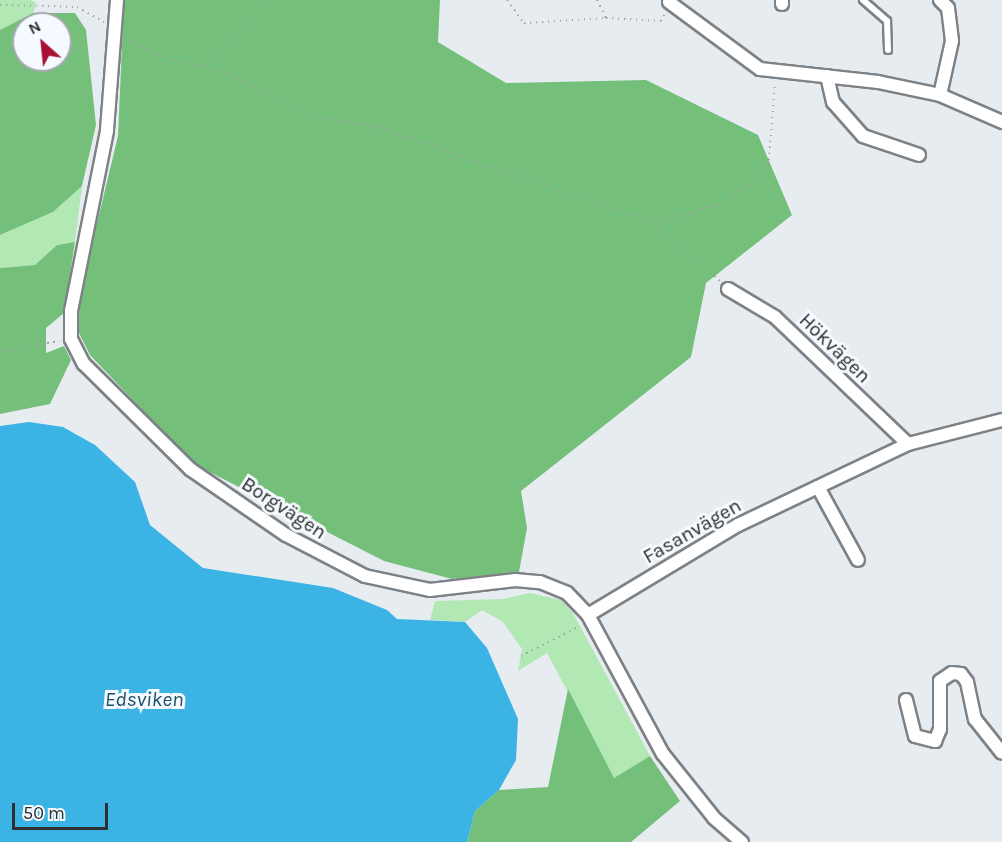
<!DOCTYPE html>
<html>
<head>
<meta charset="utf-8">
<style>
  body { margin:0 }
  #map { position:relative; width:1002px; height:842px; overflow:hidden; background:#e7ecf1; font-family:Karla,sans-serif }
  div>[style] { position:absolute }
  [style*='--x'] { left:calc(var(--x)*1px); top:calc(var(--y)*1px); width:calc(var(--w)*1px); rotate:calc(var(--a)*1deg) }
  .green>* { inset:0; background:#b2e8b4 }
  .forest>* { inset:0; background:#74c07a }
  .water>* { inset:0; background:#3bb3e4 }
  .path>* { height:2px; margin-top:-1px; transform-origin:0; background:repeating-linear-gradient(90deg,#a2a6aa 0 1.5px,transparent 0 6px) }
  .roads { filter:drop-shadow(2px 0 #7d8286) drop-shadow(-2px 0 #7d8286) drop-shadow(0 2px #7d8286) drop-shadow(0 -2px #7d8286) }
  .lane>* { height:6px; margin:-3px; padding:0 3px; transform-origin:3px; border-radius:3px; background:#fff }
  .street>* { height:12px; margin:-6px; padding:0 6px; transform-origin:6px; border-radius:6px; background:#fff }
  span { translate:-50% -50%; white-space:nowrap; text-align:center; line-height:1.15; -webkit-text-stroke:6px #f4faff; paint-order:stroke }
  .street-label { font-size:20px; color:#2d2f31 }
  .water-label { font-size:21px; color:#205065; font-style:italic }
  .north { position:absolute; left:12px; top:12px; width:60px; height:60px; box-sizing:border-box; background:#f4faff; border:2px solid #a4a9ad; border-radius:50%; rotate:333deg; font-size:16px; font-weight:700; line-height:24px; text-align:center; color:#2d2f31 }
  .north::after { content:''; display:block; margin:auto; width:21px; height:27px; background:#a81134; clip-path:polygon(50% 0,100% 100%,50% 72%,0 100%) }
  .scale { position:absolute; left:12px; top:803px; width:96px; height:27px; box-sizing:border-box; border:3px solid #2d2f31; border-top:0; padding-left:8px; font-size:18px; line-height:21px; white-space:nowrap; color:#2d2f31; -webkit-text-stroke:4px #f4faff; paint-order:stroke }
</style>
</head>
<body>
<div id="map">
  <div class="green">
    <i style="clip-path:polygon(0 0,31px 0,36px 3px,33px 13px,0 30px)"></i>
    <i style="clip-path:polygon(82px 186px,75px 242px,57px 245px,35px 265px,0 268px,0 235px,53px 212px)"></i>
    <i style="clip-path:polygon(530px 593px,561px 600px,573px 613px,650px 756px,614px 778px,547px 653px,518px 671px,522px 649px,503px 622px,482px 610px,465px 622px,430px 620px,435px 601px,503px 599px)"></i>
  </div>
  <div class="forest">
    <i style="clip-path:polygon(124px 0,440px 0,438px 42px,506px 83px,646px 80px,758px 135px,792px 215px,706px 283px,691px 357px,521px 491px,527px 528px,519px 572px,452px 579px,384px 561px,194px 464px,90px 355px,77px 329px,84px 277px,118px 136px)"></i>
    <i style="clip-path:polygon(evenodd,33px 13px,75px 13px,86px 30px,96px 125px,82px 186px,53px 212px,0 235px,0 30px,33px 13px,24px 24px,60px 24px,60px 60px,24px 60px,24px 24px)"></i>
    <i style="clip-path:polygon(75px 242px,64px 313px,46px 328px,46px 353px,64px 346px,71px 360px,50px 404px,0 414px,0 268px,35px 265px,57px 245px)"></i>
    <i style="clip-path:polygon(568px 689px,614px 778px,650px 756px,680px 801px,631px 842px,467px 842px,475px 811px,499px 790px,548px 787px)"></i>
  </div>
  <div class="water">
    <i style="clip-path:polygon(29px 422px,63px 427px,95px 445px,135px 482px,150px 525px,203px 568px,333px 588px,387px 610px,397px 619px,465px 622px,487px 648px,518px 719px,516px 760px,499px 790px,475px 811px,467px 842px,0 842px,0 426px)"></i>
  </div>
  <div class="path">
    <i style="--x:507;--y:0;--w:29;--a:54"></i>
    <i style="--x:524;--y:23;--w:82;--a:-3.5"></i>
    <i style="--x:597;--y:0;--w:20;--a:63"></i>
    <i style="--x:606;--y:18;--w:55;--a:3.1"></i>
    <i style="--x:661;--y:21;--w:7;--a:-63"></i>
    <i style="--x:0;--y:5;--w:77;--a:1.5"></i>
    <i style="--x:77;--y:7;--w:31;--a:29"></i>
    <i style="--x:125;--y:39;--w:42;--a:24.1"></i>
    <i style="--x:163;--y:56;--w:69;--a:16.1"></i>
    <i style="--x:229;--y:75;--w:84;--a:27.8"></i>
    <i style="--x:303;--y:114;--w:74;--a:10.1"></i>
    <i style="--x:376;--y:127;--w:296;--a:19.1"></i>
    <i style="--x:656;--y:224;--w:87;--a:41.7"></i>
    <i style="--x:206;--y:66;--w:91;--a:-46.8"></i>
    <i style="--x:656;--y:224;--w:71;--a:-17.9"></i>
    <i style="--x:724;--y:202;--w:37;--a:-33"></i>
    <i style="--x:755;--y:182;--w:26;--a:-58"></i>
    <i style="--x:769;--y:160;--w:78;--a:-85.6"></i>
    <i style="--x:0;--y:351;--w:60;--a:-9.6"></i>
    <i style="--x:521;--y:656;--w:66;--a:-27"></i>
  </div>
  <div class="roads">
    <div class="lane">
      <i style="--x:863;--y:0;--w:32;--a:41"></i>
      <i style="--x:887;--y:21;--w:29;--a:88"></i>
    </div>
    <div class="street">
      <i style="--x:117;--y:0;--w:131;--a:94.4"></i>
      <i style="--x:107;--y:131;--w:184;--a:101.3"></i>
      <i style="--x:71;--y:311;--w:28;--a:90"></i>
      <i style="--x:71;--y:339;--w:28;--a:63"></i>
      <i style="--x:84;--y:364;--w:149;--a:44.7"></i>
      <i style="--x:190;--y:469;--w:116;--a:34.5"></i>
      <i style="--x:286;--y:535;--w:89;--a:27.4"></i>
      <i style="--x:365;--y:576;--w:66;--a:12.2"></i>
      <i style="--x:430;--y:590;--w:86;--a:-6.7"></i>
      <i style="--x:515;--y:580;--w:25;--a:5"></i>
      <i style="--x:540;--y:582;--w:29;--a:22"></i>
      <i style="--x:567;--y:593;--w:30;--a:46"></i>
      <i style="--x:588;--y:615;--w:158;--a:61.7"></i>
      <i style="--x:663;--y:754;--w:82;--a:51.4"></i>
      <i style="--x:714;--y:818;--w:37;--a:41"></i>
      <i style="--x:940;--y:0;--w:11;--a:45"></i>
      <i style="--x:948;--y:8;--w:33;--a:83"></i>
      <i style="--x:952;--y:41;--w:55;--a:102.5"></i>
      <i style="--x:669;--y:2;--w:113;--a:36.4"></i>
      <i style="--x:760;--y:69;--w:119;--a:6.3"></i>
      <i style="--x:878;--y:82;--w:63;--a:11.8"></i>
      <i style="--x:940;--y:95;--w:68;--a:23.5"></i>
      <i style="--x:782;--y:4;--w:4;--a:-90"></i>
      <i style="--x:827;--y:76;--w:27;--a:77"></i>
      <i style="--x:833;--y:102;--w:45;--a:48.6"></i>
      <i style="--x:863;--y:136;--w:59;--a:18.7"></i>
      <i style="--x:728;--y:289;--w:55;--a:30.8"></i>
      <i style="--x:775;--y:317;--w:184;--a:43.7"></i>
      <i style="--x:818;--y:487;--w:83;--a:61.3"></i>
      <i style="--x:588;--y:615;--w:175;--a:-31"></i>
      <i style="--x:738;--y:525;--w:188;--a:-25.5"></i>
      <i style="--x:908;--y:444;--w:97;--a:-14.3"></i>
      <i style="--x:906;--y:700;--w:37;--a:76"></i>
      <i style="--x:915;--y:736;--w:21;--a:14"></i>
      <i style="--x:935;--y:741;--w:13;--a:-67"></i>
      <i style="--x:940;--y:729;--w:48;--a:-90"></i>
      <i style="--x:940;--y:681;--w:14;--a:-34"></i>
      <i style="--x:952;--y:673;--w:9;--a:6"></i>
      <i style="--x:961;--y:674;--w:10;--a:53"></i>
      <i style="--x:967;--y:682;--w:38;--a:78"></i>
      <i style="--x:975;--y:719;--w:43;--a:51.5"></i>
    </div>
  </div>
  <div class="street-label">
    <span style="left:835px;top:348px;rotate:44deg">Hökvägen</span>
    <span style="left:284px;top:508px;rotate:33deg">Borgvägen</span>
    <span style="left:692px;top:531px;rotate:-30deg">Fasanvägen</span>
  </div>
  <div class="water-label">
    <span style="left:144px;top:699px">Edsviken</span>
  </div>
  <div class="north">N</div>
  <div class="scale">50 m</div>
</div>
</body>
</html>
